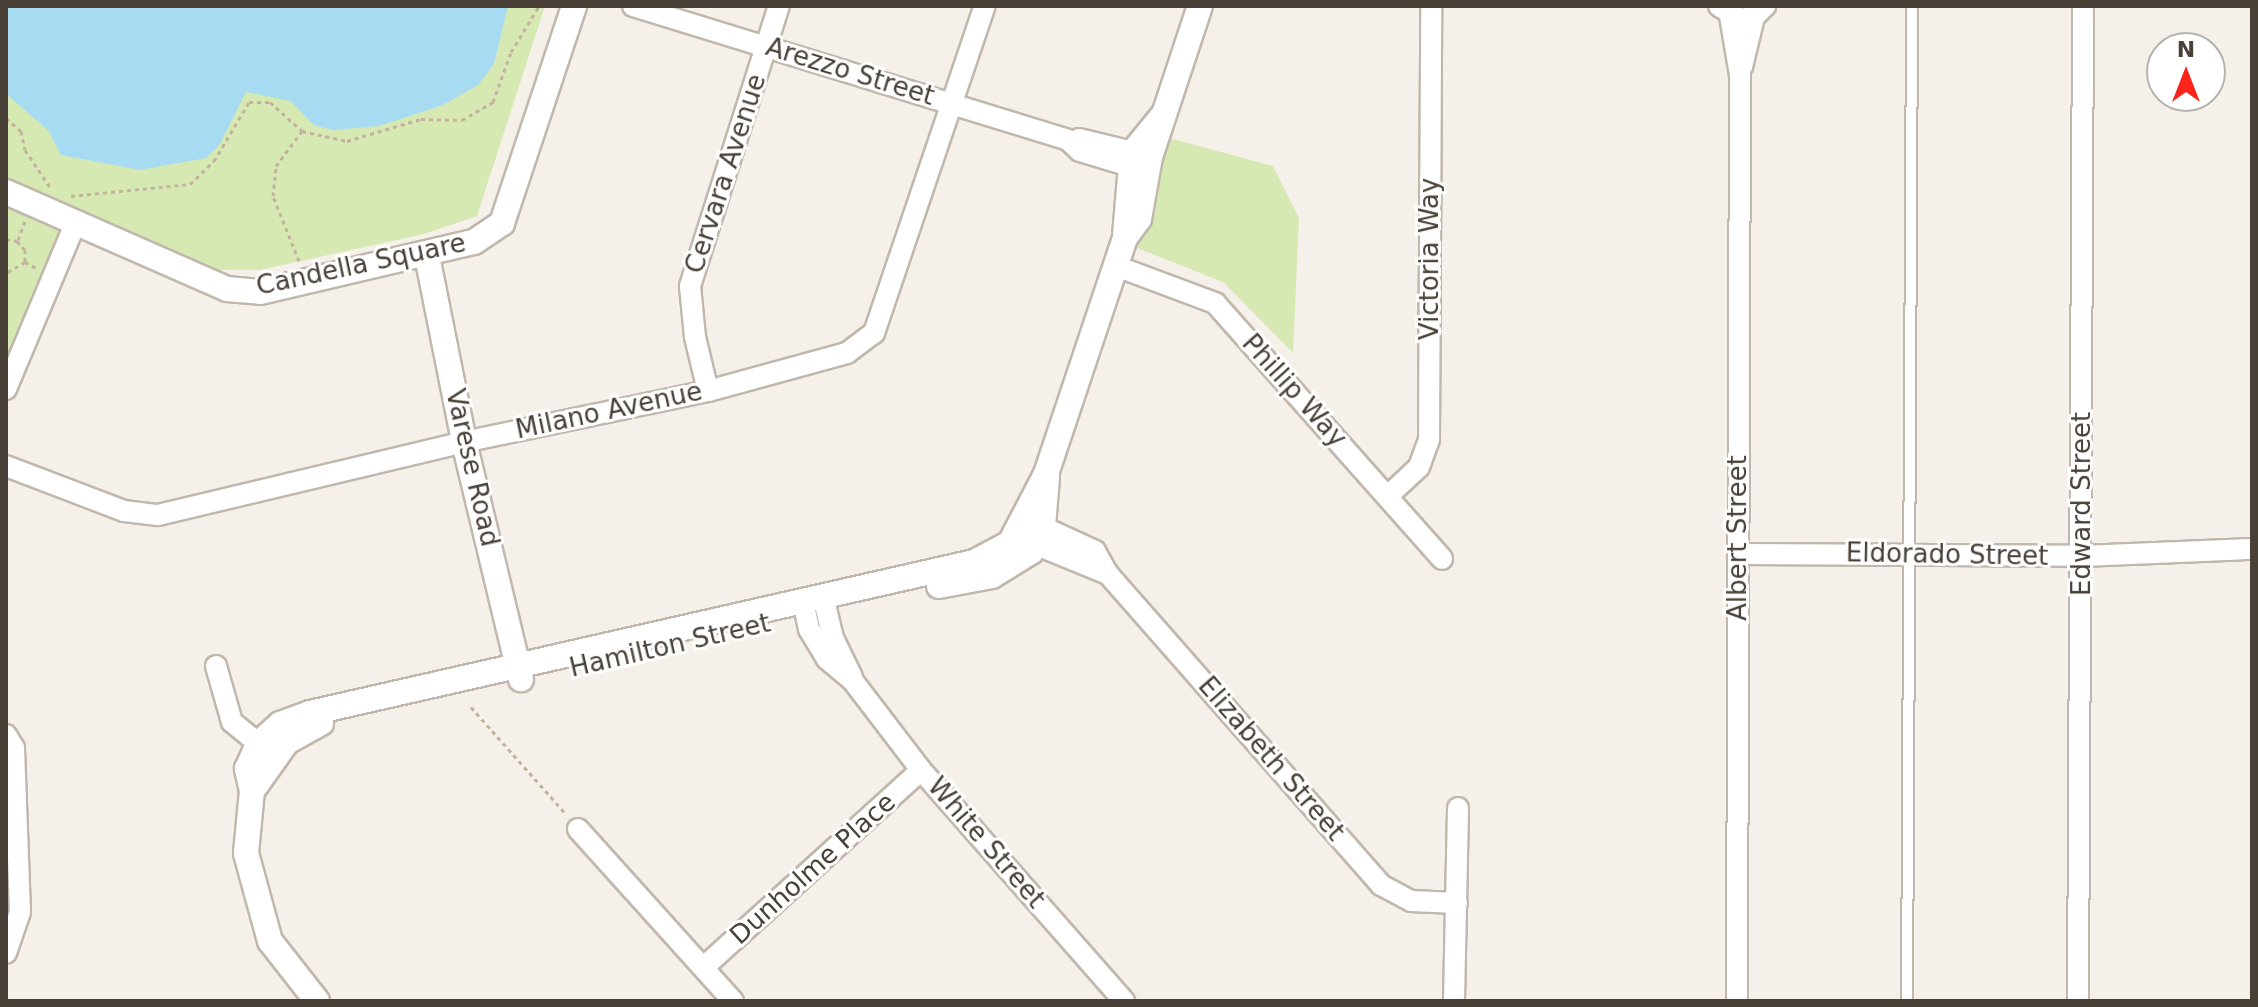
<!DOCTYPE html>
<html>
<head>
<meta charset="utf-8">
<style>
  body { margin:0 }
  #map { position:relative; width:2258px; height:1007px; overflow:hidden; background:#f5f1ea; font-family:"DejaVu Sans",sans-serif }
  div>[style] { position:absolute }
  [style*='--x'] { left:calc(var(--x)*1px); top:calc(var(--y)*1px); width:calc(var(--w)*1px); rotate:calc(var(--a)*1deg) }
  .green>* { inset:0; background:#d6e9b3 }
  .water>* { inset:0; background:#a7dbf1 }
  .path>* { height:3px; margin-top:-1.5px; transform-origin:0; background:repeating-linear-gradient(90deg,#c3b29d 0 4px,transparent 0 8px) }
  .roads { filter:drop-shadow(2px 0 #c1b7ac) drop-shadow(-2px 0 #c1b7ac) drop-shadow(0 2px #c1b7ac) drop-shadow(0 -2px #c1b7ac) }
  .service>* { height:10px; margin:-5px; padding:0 5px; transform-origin:5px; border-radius:5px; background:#fff }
  .minor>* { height:20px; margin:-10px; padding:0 10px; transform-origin:10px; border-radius:10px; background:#fff }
  .tertiary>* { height:24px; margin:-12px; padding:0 12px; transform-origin:12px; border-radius:12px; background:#fff }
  span { translate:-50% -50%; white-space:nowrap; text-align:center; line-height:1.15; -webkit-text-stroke:6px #fff; paint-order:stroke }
  .street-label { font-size:26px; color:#494138 }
  .frame { position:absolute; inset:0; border:8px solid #494138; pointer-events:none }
  .north { position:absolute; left:2146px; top:32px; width:80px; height:80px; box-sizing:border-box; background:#fff; border:2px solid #b6b3af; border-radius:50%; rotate:0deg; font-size:22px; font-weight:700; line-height:32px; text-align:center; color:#494138 }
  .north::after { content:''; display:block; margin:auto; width:28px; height:36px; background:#fb251b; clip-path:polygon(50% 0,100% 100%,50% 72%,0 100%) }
</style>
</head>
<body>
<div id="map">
  <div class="green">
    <i style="clip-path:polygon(6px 6px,545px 6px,477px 216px,424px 234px,260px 270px,216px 270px,6px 181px)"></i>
    <i style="clip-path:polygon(1169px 138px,1273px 166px,1299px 218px,1293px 353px,1223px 282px,1137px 248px)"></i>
    <i style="clip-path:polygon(6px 197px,68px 225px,6px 377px)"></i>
  </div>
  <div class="water">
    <i style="clip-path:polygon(6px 6px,508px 6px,494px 64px,478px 85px,443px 105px,379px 126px,333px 130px,314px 125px,291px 101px,246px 92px,220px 144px,206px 158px,140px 170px,61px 155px,48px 130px,6px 94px)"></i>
  </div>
  <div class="path">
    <i style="--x:6;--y:118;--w:20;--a:41"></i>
    <i style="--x:21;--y:131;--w:19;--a:78"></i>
    <i style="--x:25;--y:150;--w:45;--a:56"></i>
    <i style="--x:71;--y:196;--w:120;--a:-5.8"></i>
    <i style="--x:190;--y:184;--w:33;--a:-44"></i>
    <i style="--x:214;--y:161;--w:69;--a:-59.3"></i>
    <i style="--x:249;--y:102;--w:21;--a:0"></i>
    <i style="--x:270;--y:102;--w:43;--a:42.2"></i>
    <i style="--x:302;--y:131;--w:46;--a:12.5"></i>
    <i style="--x:347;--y:141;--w:77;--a:-16.6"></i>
    <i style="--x:421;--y:119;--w:41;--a:1.4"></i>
    <i style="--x:462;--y:120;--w:36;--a:-30"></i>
    <i style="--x:493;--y:102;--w:53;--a:-70.2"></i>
    <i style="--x:511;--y:52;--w:54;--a:-58.7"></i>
    <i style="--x:6;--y:239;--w:11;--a:10"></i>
    <i style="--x:17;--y:241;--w:12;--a:48"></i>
    <i style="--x:25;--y:250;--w:12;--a:90"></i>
    <i style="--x:25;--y:262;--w:22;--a:150"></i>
    <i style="--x:18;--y:240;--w:20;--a:-70"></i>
    <i style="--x:299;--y:261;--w:70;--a:-111.8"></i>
    <i style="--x:273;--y:196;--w:30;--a:-84"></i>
    <i style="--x:276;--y:166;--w:44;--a:-53.4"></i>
    <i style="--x:25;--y:262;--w:13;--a:29"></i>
    <i style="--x:471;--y:707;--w:143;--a:48.4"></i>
  </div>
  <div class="roads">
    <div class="service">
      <i style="--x:1907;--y:1001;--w:995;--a:-89.71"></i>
    </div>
    <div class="minor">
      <i style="--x:633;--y:6;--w:455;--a:17.1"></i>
      <i style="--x:1068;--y:140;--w:16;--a:43"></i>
      <i style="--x:1080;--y:151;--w:66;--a:16.8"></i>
      <i style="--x:1719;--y:6;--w:25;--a:32"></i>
      <i style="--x:1740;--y:19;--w:14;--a:-8"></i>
      <i style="--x:1754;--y:17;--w:16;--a:-45"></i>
      <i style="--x:1730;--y:16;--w:60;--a:80.4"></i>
      <i style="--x:1740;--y:75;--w:926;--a:90.19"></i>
      <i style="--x:1742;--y:67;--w:51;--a:-76.5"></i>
      <i style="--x:1079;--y:139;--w:68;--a:13.6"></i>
      <i style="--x:1116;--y:266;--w:106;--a:20.5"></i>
      <i style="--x:1215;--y:303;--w:342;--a:48.4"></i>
      <i style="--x:6;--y:389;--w:179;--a:-67.3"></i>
      <i style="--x:708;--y:391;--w:56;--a:-103.5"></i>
      <i style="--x:695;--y:337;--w:51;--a:-95.6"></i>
      <i style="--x:690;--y:286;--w:294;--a:-72.4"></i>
      <i style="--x:6;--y:466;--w:126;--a:20.9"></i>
      <i style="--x:124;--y:511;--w:34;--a:7"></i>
      <i style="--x:158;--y:515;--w:315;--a:-13.4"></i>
      <i style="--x:464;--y:442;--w:249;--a:-11.8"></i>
      <i style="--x:708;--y:391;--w:144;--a:-15.3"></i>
      <i style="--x:847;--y:353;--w:34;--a:-37"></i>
      <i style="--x:874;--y:333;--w:345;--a:-71.3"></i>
      <i style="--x:1388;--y:496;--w:42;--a:-43.1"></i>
      <i style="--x:1419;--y:467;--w:30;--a:-70"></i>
      <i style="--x:1429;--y:439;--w:433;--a:-89.7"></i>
      <i style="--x:1030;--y:521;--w:72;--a:24.8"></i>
      <i style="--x:1095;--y:551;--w:26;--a:61"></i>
      <i style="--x:1108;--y:574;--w:414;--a:48.7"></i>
      <i style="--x:1381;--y:885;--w:34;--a:28"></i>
      <i style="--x:1411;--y:901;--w:46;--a:2.5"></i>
      <i style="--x:1027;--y:534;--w:15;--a:48"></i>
      <i style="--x:1037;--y:545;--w:77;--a:22.2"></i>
      <i style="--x:1738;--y:554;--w:344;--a:0.3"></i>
      <i style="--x:2082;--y:556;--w:170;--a:-2.4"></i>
      <i style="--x:823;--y:596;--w:43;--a:76.6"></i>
      <i style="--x:833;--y:638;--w:43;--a:64"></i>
      <i style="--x:803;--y:601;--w:29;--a:78"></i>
      <i style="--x:809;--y:629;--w:35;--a:59"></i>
      <i style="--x:827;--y:659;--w:34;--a:40"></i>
      <i style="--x:853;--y:681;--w:112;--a:52.6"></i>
      <i style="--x:921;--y:770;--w:308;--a:48.7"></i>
      <i style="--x:216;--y:666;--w:58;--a:74.1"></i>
      <i style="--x:232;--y:722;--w:49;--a:39.2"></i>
      <i style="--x:6;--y:735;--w:15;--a:58"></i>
      <i style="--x:14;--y:748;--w:164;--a:87.9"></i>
      <i style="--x:20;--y:912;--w:43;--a:108.9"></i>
      <i style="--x:578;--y:829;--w:232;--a:48"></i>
      <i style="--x:704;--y:967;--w:293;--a:-42.2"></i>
      <i style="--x:1454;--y:1001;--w:193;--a:-88.8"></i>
      <i style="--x:2078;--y:1001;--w:995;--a:-89.71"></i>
    </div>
    <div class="tertiary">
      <i style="--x:6;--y:192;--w:241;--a:23.7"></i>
      <i style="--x:227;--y:289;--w:33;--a:5"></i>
      <i style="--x:260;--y:292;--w:220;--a:-13.2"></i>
      <i style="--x:474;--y:242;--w:34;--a:-34"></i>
      <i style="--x:502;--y:223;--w:229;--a:-71.6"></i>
      <i style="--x:1125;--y:236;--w:83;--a:-85.2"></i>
      <i style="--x:1132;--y:153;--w:49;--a:-50.8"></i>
      <i style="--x:427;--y:256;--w:190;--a:78.7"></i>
      <i style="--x:464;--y:442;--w:244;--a:76.5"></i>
      <i style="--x:939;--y:586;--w:54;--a:-10.7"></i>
      <i style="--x:992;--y:576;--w:46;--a:-31.6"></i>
      <i style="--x:1031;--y:552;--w:29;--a:-65"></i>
      <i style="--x:1043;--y:526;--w:49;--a:-85.3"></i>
      <i style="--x:252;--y:791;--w:23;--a:-103"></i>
      <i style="--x:247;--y:769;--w:27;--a:-66"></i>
      <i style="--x:258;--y:744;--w:30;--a:-42"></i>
      <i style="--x:280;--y:724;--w:32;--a:-20"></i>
      <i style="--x:310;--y:713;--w:681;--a:-12.81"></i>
      <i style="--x:974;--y:562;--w:41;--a:-27.8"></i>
      <i style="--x:1010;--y:543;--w:78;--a:-62.4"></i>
      <i style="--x:1046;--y:474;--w:249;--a:-71.5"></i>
      <i style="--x:1125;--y:238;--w:24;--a:-54"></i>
      <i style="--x:1139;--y:219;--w:63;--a:-79.9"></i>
      <i style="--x:1150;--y:157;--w:159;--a:-71.7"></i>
      <i style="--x:317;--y:1001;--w:76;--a:-128.1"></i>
      <i style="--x:270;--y:941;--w:91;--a:-105.3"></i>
      <i style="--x:246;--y:853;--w:62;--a:-84.5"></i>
      <i style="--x:252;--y:791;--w:60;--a:-54.5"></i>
      <i style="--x:287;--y:742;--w:39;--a:-29"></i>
    </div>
  </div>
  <div class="street-label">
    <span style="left:850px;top:72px;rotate:17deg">Arezzo Street</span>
    <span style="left:726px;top:174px;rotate:-72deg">Cervara Avenue</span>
    <span style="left:1430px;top:259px;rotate:-90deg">Victoria Way</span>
    <span style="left:361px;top:265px;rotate:-12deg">Candella Square</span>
    <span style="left:1294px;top:391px;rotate:48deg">Phillip Way</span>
    <span style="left:609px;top:411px;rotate:-12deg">Milano Avenue</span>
    <span style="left:472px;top:468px;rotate:77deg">Varese Road</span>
    <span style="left:2082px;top:504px;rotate:-90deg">Edward Street</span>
    <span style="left:1738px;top:538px;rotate:-90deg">Albert Street</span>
    <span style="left:1947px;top:555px;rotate:1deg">Eldorado Street</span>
    <span style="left:670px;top:646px;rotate:-13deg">Hamilton Street</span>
    <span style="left:1271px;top:759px;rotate:49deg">Elizabeth Street</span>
    <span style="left:986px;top:843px;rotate:49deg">White Street</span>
    <span style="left:813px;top:869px;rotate:-42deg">Dunholme Place</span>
  </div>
  <div class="frame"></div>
  <div class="north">N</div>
</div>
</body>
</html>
